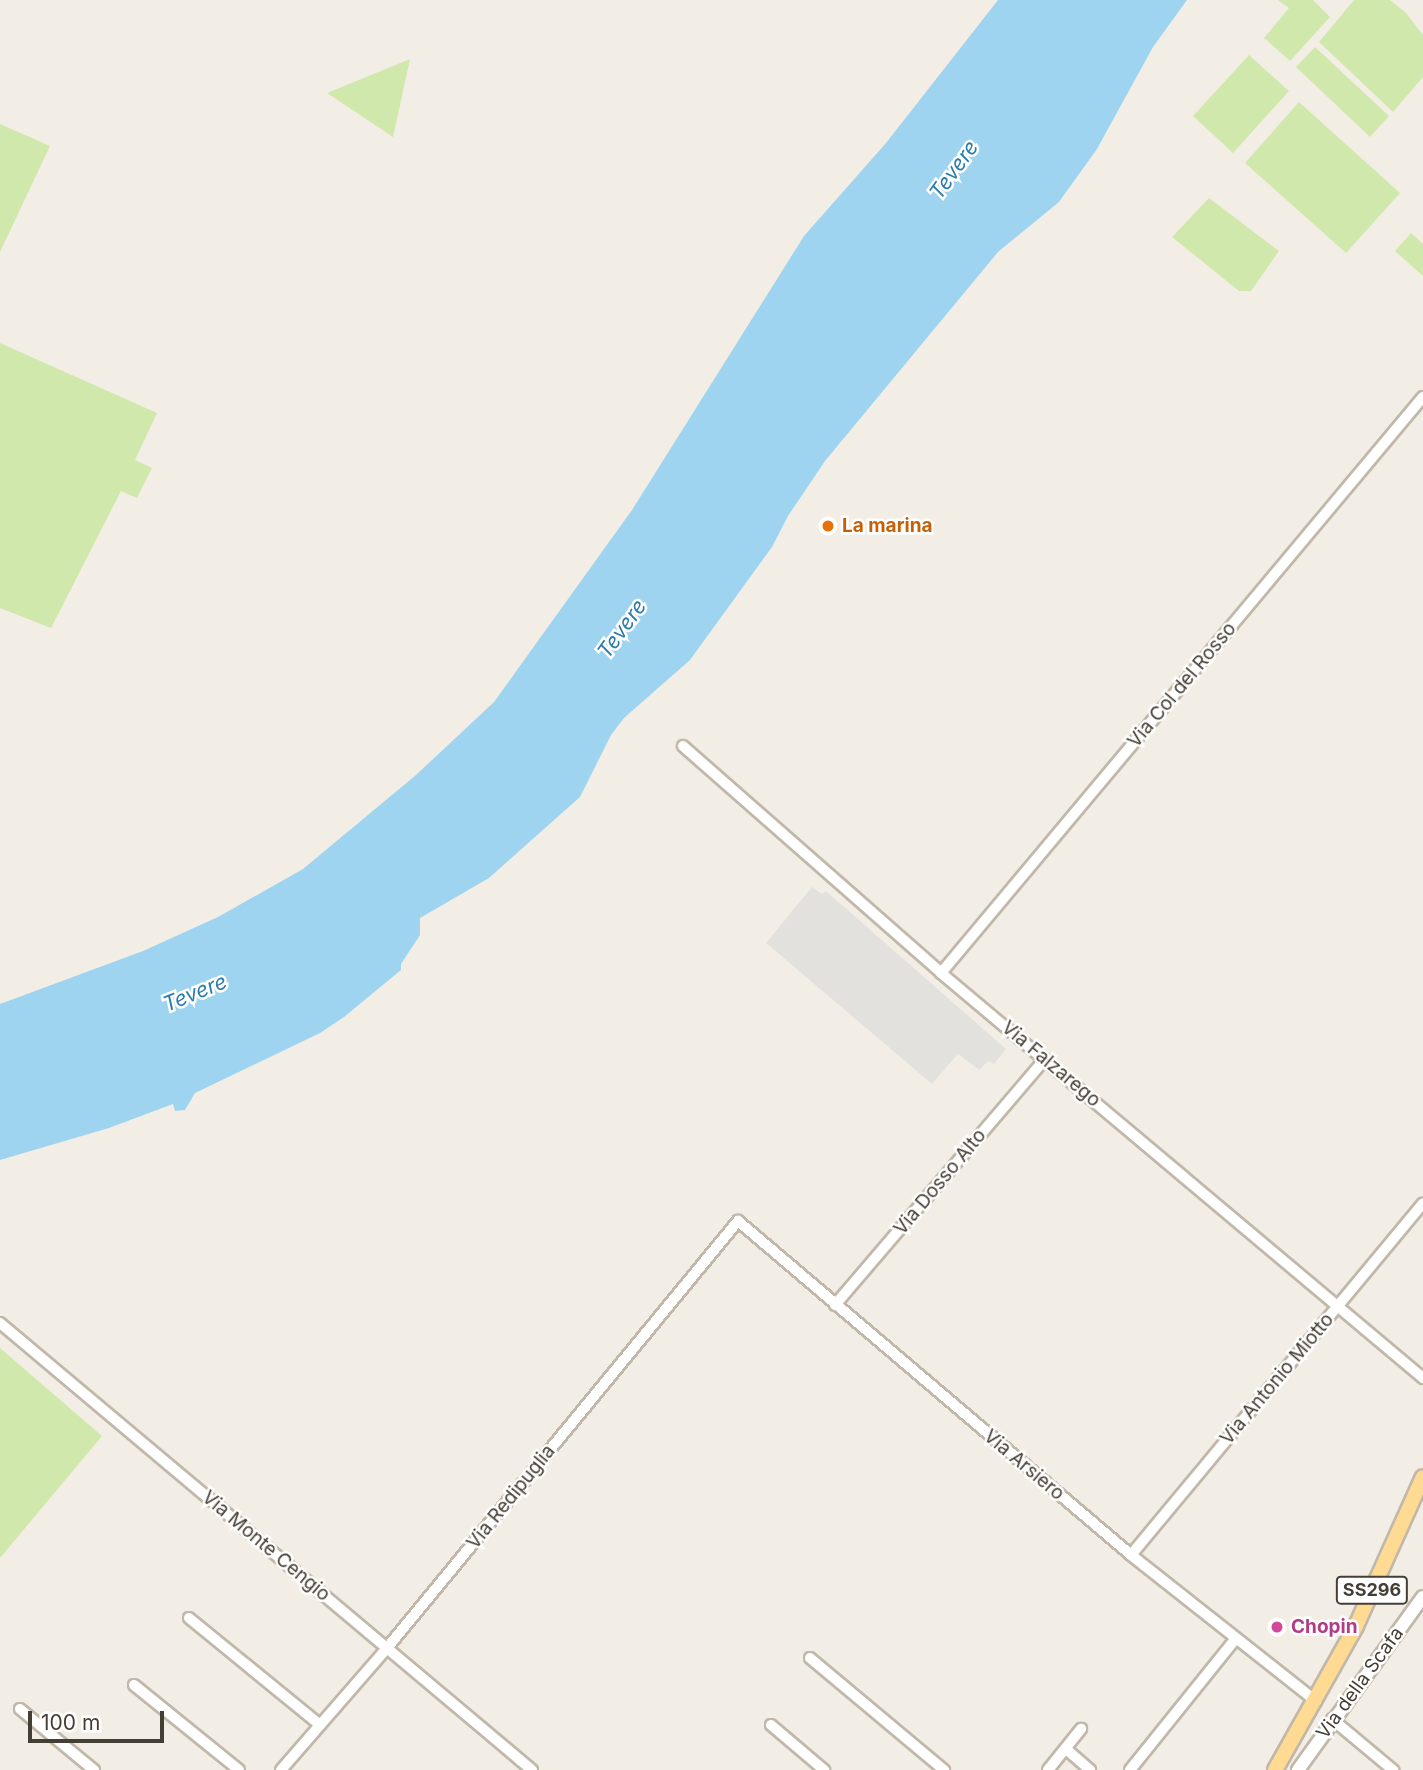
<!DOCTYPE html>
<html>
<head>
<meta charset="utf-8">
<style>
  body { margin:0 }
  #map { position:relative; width:1423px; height:1770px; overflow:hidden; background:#f3eee5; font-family:Inter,sans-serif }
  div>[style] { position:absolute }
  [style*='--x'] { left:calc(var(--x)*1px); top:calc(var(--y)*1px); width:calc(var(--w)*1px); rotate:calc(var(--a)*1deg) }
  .green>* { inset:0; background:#d0e8ac }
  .parking>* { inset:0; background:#e3e1dd }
  .water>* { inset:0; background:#9fd4f1 }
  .roads { filter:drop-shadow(2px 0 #c1b8aa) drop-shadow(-2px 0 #c1b8aa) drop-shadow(0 2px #c1b8aa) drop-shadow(0 -2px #c1b8aa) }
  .minor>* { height:10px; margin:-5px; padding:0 5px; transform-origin:5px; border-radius:5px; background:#fff }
  .tertiary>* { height:12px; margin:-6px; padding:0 6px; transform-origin:6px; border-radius:6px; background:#fff }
  .primary>* { height:14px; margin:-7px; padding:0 7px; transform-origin:7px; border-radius:7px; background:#ffda92 }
  .dots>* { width:19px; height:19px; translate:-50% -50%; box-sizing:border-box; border:4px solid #fff; border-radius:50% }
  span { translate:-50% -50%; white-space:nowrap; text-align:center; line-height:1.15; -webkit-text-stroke:5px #fff; paint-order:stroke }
  .shield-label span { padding:2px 5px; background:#fff; border:2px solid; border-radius:5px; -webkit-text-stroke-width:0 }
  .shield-label { font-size:18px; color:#453e34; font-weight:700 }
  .food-label { font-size:19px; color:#c56008; font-weight:700 }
  .left { translate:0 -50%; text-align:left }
  .street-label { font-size:19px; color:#453e34 }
  .hotel-label { font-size:19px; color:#b23c85; font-weight:700 }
  .water-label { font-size:21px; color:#2b7bab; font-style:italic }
  .scale { position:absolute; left:28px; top:1711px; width:136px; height:32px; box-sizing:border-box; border:4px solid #453e34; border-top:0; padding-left:9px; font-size:21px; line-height:24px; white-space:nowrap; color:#453e34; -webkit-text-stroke:5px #fff; paint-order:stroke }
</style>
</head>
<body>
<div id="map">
  <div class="green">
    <i style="clip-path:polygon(1278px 0,1313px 0,1330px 17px,1290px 61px,1264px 38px,1289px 8px)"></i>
    <i style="clip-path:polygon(1354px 0,1390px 0,1406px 13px,1423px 35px,1423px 77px,1393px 112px,1319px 42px)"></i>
    <i style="clip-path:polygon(1315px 47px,1389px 116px,1370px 137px,1296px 67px)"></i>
    <i style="clip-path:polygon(1249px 55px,1289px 91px,1233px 153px,1193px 116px)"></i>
    <i style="clip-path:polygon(410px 59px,393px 137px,327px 93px)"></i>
    <i style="clip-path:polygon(1299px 102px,1400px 193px,1346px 253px,1245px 163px)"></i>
    <i style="clip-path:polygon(0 124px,50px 146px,0 252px)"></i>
    <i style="clip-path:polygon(1209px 198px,1279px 251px,1251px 291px,1239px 291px,1172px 237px)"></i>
    <i style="clip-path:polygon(1411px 233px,1423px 244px,1423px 276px,1395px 251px)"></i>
    <i style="clip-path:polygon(0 343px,157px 413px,135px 460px,152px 468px,137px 498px,121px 491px,51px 628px,0 608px)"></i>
    <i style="clip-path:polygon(0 1348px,102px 1436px,0 1558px)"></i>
  </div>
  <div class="parking">
    <i style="clip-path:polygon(812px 887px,822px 894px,826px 891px,1006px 1049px,994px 1064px,988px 1061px,979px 1070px,958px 1054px,932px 1084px,766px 943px)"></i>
  </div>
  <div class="water">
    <i style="clip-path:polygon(998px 0,1187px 0,1153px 47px,1097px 149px,1059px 202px,998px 252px,825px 461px,788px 516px,772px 547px,690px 660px,624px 718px,611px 735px,580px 797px,489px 878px,420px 918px,420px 935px,401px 964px,401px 970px,344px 1017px,320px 1033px,195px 1093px,185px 1110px,175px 1111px,173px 1104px,109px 1128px,0 1160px,0 1004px,143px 951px,218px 917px,303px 869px,416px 775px,494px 702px,632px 510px,804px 236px,886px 143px)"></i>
  </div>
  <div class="roads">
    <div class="minor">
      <i style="--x:683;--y:746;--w:344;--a:41.3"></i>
      <i style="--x:941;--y:973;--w:630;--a:40.04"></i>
      <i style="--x:941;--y:973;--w:751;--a:-50.08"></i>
      <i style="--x:835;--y:1305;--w:323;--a:-49.5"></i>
      <i style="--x:0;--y:1323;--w:695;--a:40.04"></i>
      <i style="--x:1131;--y:1555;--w:457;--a:-50.3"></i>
      <i style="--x:189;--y:1618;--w:169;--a:39.2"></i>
      <i style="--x:810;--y:1658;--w:175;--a:39.9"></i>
      <i style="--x:134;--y:1685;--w:135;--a:39"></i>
      <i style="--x:20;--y:1709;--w:96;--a:39.5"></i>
      <i style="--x:1332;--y:1719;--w:80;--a:39.9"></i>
      <i style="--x:771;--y:1725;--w:70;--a:40.3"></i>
      <i style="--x:1066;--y:1749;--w:32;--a:41"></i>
      <i style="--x:281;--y:1770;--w:162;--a:-49"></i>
      <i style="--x:387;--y:1648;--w:553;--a:-50.58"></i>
      <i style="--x:738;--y:1221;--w:516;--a:40.36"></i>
      <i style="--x:1131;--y:1555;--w:236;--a:38.3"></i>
      <i style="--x:1048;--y:1770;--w:53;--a:-51.2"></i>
      <i style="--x:1130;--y:1770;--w:169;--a:-51.2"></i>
    </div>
    <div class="tertiary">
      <i style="--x:1298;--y:1770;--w:213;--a:-54.2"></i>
    </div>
    <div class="primary">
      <i style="--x:1275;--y:1770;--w:165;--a:-60.6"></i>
      <i style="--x:1356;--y:1626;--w:163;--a:-65.8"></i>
    </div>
  </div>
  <div class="dots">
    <i style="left:828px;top:526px;background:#e8710a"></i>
    <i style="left:1277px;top:1627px;background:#d1479c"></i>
  </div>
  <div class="shield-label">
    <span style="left:1372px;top:1590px">SS296</span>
  </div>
  <div class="food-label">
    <span class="left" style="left:842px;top:526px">La marina</span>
  </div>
  <div class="street-label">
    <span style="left:1182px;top:685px;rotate:-50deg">Via Col del Rosso</span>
    <span style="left:1051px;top:1064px;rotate:40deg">Via Falzarego</span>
    <span style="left:940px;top:1182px;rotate:-50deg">Via Dosso Alto</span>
    <span style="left:1277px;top:1379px;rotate:-50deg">Via Antonio Miotto</span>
    <span style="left:1024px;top:1465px;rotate:40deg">Via Arsiero</span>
    <span style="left:511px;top:1497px;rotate:-51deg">Via Redipuglia</span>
    <span style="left:266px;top:1546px;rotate:40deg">Via Monte Cengio</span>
    <span style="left:1360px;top:1683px;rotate:-54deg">Via della Scafa</span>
  </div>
  <div class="hotel-label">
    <span class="left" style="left:1291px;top:1627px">Chopin</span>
  </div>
  <div class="water-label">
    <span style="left:954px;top:170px;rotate:-54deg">Tevere</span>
    <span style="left:622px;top:629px;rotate:-54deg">Tevere</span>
    <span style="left:195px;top:993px;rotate:-22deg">Tevere</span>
  </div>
  <div class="scale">100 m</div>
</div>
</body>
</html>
